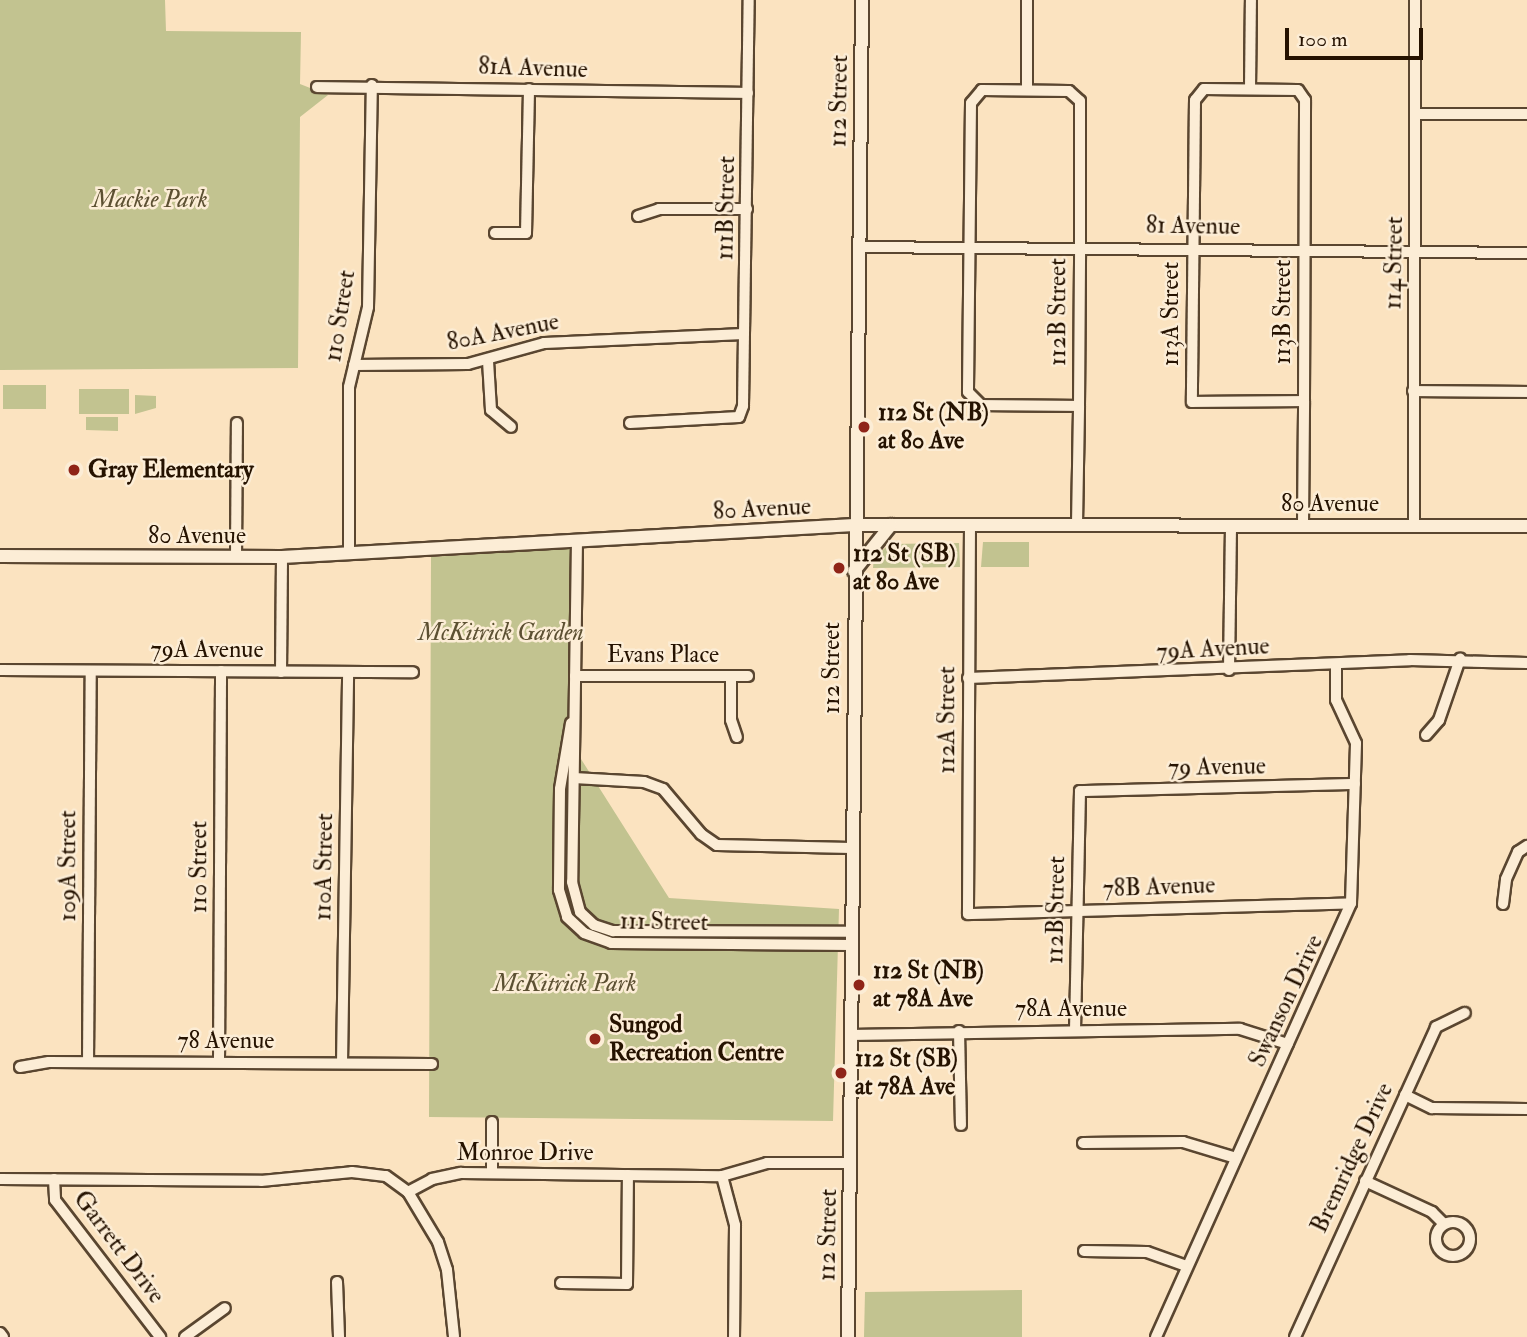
<!DOCTYPE html>
<html>
<head>
<meta charset="utf-8">
<style>
  body { margin:0 }
  #map { position:relative; width:1527px; height:1337px; overflow:hidden; background:#fbe3c0; font-family:"IM FELL Double Pica",serif }
  div>[style] { position:absolute }
  [style*='--x'] { left:calc(var(--x)*1px); top:calc(var(--y)*1px); width:calc(var(--w)*1px); rotate:calc(var(--a)*1deg) }
  .green>* { inset:0; background:#c2c390 }
  .roads { filter:drop-shadow(2px 0 #5a4630) drop-shadow(-2px 0 #5a4630) drop-shadow(0 2px #5a4630) drop-shadow(0 -2px #5a4630) }
  .minor>* { height:10px; margin:-5px; padding:0 5px; transform-origin:5px; border-radius:5px; background:#fcedd6 }
  .minor>.ring { margin:-5px; padding:0; box-sizing:content-box; background:none; border:10px solid #fcedd6; border-radius:50% }
  .tertiary>* { height:12px; margin:-6px; padding:0 6px; transform-origin:6px; border-radius:6px; background:#fcedd6 }
  .dots>* { width:19px; height:19px; translate:-50% -50%; box-sizing:border-box; border:4px solid #fcedd6; border-radius:50% }
  span { translate:-50% -50%; white-space:nowrap; text-align:center; line-height:1.15; -webkit-text-stroke:5px #fcedd6; paint-order:stroke }
  .street-label { font-size:24px; color:#251200 }
  .park-label { font-size:24px; color:#5c5032; font-style:italic }
  .poi-label { font-size:24px; color:#251200; font-weight:700 }
  .left { translate:0 -50%; text-align:left }
  .scale { position:absolute; left:1285px; top:28px; width:138px; height:32px; box-sizing:border-box; border:4px solid #251200; border-top:0; padding-left:9px; font-size:21px; line-height:24px; white-space:nowrap; color:#251200; -webkit-text-stroke:5px #fcedd6; paint-order:stroke }
</style>
</head>
<body>
<div id="map">
  <div class="green">
    <i style="clip-path:polygon(0 0,165px 0,166px 31px,301px 32px,300px 84px,328px 95px,300px 117px,298px 368px,0 370px)"></i>
    <i style="clip-path:polygon(3px 385px,46px 385px,46px 409px,3px 409px)"></i>
    <i style="clip-path:polygon(79px 389px,129px 389px,129px 414px,79px 414px)"></i>
    <i style="clip-path:polygon(135px 395px,156px 396px,156px 408px,135px 414px)"></i>
    <i style="clip-path:polygon(86px 417px,118px 417px,118px 431px,86px 430px)"></i>
    <i style="clip-path:polygon(983px 542px,1029px 542px,1029px 567px,981px 567px)"></i>
    <i style="clip-path:polygon(959px 543px,960px 567px,873px 568px,874px 557px,890px 544px)"></i>
    <i style="clip-path:polygon(573px 548px,581px 759px,669px 898px,839px 909px,833px 1121px,429px 1117px,431px 557px)"></i>
    <i style="clip-path:polygon(1022px 1290px,1022px 1337px,864px 1337px,865px 1292px)"></i>
  </div>
  <div class="roads">
    <div class="minor">
      <i style="--x:317;--y:87;--w:431;--a:0.8"></i>
      <i style="--x:1250;--y:89;--w:89;--a:-89.4"></i>
      <i style="--x:1027;--y:90;--w:90;--a:-90"></i>
      <i style="--x:1416;--y:114;--w:111;--a:0"></i>
      <i style="--x:638;--y:216;--w:22;--a:-18"></i>
      <i style="--x:659;--y:209;--w:88;--a:0"></i>
      <i style="--x:495;--y:233;--w:31;--a:0"></i>
      <i style="--x:526;--y:233;--w:144;--a:-88.8"></i>
      <i style="--x:858;--y:247;--w:669;--a:0.51"></i>
      <i style="--x:488;--y:361;--w:49;--a:86.5"></i>
      <i style="--x:491;--y:410;--w:26;--a:40"></i>
      <i style="--x:354;--y:365;--w:114;--a:-0.5"></i>
      <i style="--x:468;--y:364;--w:79;--a:-15.4"></i>
      <i style="--x:544;--y:343;--w:200;--a:-2.6"></i>
      <i style="--x:1413;--y:391;--w:114;--a:0.5"></i>
      <i style="--x:630;--y:423;--w:109;--a:-3.2"></i>
      <i style="--x:739;--y:417;--w:12;--a:-70"></i>
      <i style="--x:743;--y:406;--w:406;--a:-89.2"></i>
      <i style="--x:1077;--y:524;--w:118;--a:-89"></i>
      <i style="--x:1079;--y:406;--w:160;--a:-89.6"></i>
      <i style="--x:1080;--y:246;--w:145;--a:-90"></i>
      <i style="--x:1080;--y:101;--w:15;--a:-138"></i>
      <i style="--x:1069;--y:91;--w:87;--a:-179.3"></i>
      <i style="--x:982;--y:90;--w:17;--a:130"></i>
      <i style="--x:971;--y:103;--w:289;--a:90.6"></i>
      <i style="--x:968;--y:392;--w:18;--a:45"></i>
      <i style="--x:981;--y:405;--w:98;--a:0.6"></i>
      <i style="--x:970;--y:525;--w:389;--a:90.3"></i>
      <i style="--x:968;--y:914;--w:383;--a:-1.6"></i>
      <i style="--x:1303;--y:525;--w:124;--a:-89.5"></i>
      <i style="--x:1304;--y:401;--w:301;--a:-89.8"></i>
      <i style="--x:1305;--y:100;--w:12;--a:-125"></i>
      <i style="--x:1298;--y:90;--w:94;--a:-179.4"></i>
      <i style="--x:1204;--y:89;--w:14;--a:129"></i>
      <i style="--x:1195;--y:100;--w:302;--a:90.6"></i>
      <i style="--x:1192;--y:402;--w:112;--a:-0.5"></i>
      <i style="--x:1414;--y:526;--w:526;--a:-89.89"></i>
      <i style="--x:577;--y:540;--w:342;--a:90.8"></i>
      <i style="--x:572;--y:882;--w:31;--a:75"></i>
      <i style="--x:580;--y:912;--w:19;--a:43"></i>
      <i style="--x:594;--y:925;--w:20;--a:18"></i>
      <i style="--x:613;--y:931;--w:238;--a:0.2"></i>
      <i style="--x:349;--y:552;--w:165;--a:-90"></i>
      <i style="--x:349;--y:387;--w:82;--a:-76.6"></i>
      <i style="--x:368;--y:307;--w:222;--a:-89"></i>
      <i style="--x:236;--y:557;--w:134;--a:-89.6"></i>
      <i style="--x:0;--y:670;--w:413;--a:0.3"></i>
      <i style="--x:1229;--y:670;--w:145;--a:-89.2"></i>
      <i style="--x:281;--y:672;--w:115;--a:-89.5"></i>
      <i style="--x:575;--y:676;--w:156;--a:0"></i>
      <i style="--x:731;--y:676;--w:44;--a:90"></i>
      <i style="--x:731;--y:720;--w:18;--a:71"></i>
      <i style="--x:731;--y:676;--w:17;--a:0"></i>
      <i style="--x:968;--y:678;--w:442;--a:-2.3"></i>
      <i style="--x:1410;--y:660;--w:117;--a:1.5"></i>
      <i style="--x:571;--y:723;--w:67;--a:99.5"></i>
      <i style="--x:560;--y:789;--w:101;--a:90.6"></i>
      <i style="--x:559;--y:890;--w:28;--a:73"></i>
      <i style="--x:567;--y:917;--w:23;--a:43"></i>
      <i style="--x:584;--y:933;--w:29;--a:20"></i>
      <i style="--x:611;--y:943;--w:240;--a:0.5"></i>
      <i style="--x:1426;--y:735;--w:20;--a:-49"></i>
      <i style="--x:1439;--y:720;--w:65;--a:-71"></i>
      <i style="--x:574;--y:778;--w:70;--a:3.3"></i>
      <i style="--x:644;--y:782;--w:20;--a:20"></i>
      <i style="--x:663;--y:789;--w:59;--a:49.8"></i>
      <i style="--x:701;--y:834;--w:19;--a:35"></i>
      <i style="--x:717;--y:845;--w:134;--a:1.3"></i>
      <i style="--x:1503;--y:904;--w:25;--a:-83"></i>
      <i style="--x:1506;--y:879;--w:30;--a:-66"></i>
      <i style="--x:1518;--y:852;--w:11;--a:-34"></i>
      <i style="--x:1075;--y:1030;--w:239;--a:-88.8"></i>
      <i style="--x:1080;--y:791;--w:275;--a:-1.5"></i>
      <i style="--x:959;--y:1031;--w:94;--a:88.8"></i>
      <i style="--x:850;--y:1035;--w:390;--a:-0.9"></i>
      <i style="--x:1240;--y:1029;--w:50;--a:17.4"></i>
      <i style="--x:88;--y:1062;--w:391;--a:-89.6"></i>
      <i style="--x:219;--y:1062;--w:391;--a:-89.7"></i>
      <i style="--x:342;--y:1063;--w:391;--a:-89.1"></i>
      <i style="--x:20;--y:1067;--w:29;--a:-10"></i>
      <i style="--x:49;--y:1062;--w:383;--a:0.3"></i>
      <i style="--x:1405;--y:1095;--w:30;--a:26"></i>
      <i style="--x:1432;--y:1108;--w:95;--a:0.6"></i>
      <i style="--x:1083;--y:1143;--w:100;--a:-0.6"></i>
      <i style="--x:1183;--y:1142;--w:55;--a:16.8"></i>
      <i style="--x:492;--y:1173;--w:51;--a:-90"></i>
      <i style="--x:722;--y:1176;--w:51;--a:75.1"></i>
      <i style="--x:735;--y:1225;--w:112;--a:90.5"></i>
      <i style="--x:0;--y:1179;--w:261;--a:0.4"></i>
      <i style="--x:261;--y:1181;--w:91;--a:-5.6"></i>
      <i style="--x:352;--y:1172;--w:34;--a:7"></i>
      <i style="--x:386;--y:1176;--w:27;--a:36"></i>
      <i style="--x:408;--y:1192;--w:27;--a:-28"></i>
      <i style="--x:432;--y:1179;--w:30;--a:-12"></i>
      <i style="--x:461;--y:1173;--w:261;--a:0.7"></i>
      <i style="--x:722;--y:1176;--w:47;--a:-16.1"></i>
      <i style="--x:767;--y:1163;--w:83;--a:0"></i>
      <i style="--x:54;--y:1179;--w:21;--a:87"></i>
      <i style="--x:55;--y:1200;--w:173;--a:52.5"></i>
      <i style="--x:1365;--y:1181;--w:74;--a:24.8"></i>
      <i style="--x:1432;--y:1212;--w:17;--a:45"></i>
      <i style="--x:408;--y:1192;--w:58;--a:59"></i>
      <i style="--x:438;--y:1242;--w:29;--a:72"></i>
      <i style="--x:447;--y:1270;--w:67;--a:84"></i>
      <i class="ring" style="left:1436px;top:1222px;width:24px;height:24px"></i>
      <i style="--x:1084;--y:1251;--w:63;--a:0.9"></i>
      <i style="--x:1147;--y:1252;--w:41;--a:19.7"></i>
      <i style="--x:337;--y:1282;--w:55;--a:87.9"></i>
      <i style="--x:561;--y:1283;--w:66;--a:0.9"></i>
      <i style="--x:627;--y:1284;--w:109;--a:-89.5"></i>
      <i style="--x:0;--y:1333;--w:5;--a:53"></i>
      <i style="--x:185;--y:1337;--w:49;--a:-35.9"></i>
      <i style="--x:1156;--y:1337;--w:476;--a:-65.8"></i>
      <i style="--x:1351;--y:903;--w:160;--a:-88.2"></i>
      <i style="--x:1356;--y:743;--w:47;--a:-114.9"></i>
      <i style="--x:1336;--y:700;--w:36;--a:-90"></i>
      <i style="--x:1295;--y:1337;--w:341;--a:-65.5"></i>
      <i style="--x:1436;--y:1027;--w:32;--a:-26"></i>
    </div>
    <div class="tertiary">
      <i style="--x:0;--y:556;--w:282;--a:0.2"></i>
      <i style="--x:282;--y:557;--w:573;--a:-3.2"></i>
      <i style="--x:854;--y:525;--w:673;--a:0.09"></i>
      <i style="--x:854;--y:571;--w:59;--a:-51.2"></i>
      <i style="--x:848;--y:1337;--w:1337;--a:-89.4"></i>
    </div>
  </div>
  <div class="dots">
    <i style="left:864px;top:427px;background:#8f2418"></i>
    <i style="left:74px;top:470px;background:#8f2418"></i>
    <i style="left:839px;top:568px;background:#8f2418"></i>
    <i style="left:859px;top:985px;background:#8f2418"></i>
    <i style="left:595px;top:1039px;background:#8f2418"></i>
    <i style="left:841px;top:1073px;background:#8f2418"></i>
  </div>
  <div class="street-label">
    <span style="left:533px;top:68px;rotate:2deg">81A Avenue</span>
    <span style="left:839px;top:101px;rotate:-89deg">112 Street</span>
    <span style="left:726px;top:208px;rotate:-89deg">111B Street</span>
    <span style="left:1193px;top:226px;rotate:1deg">81 Avenue</span>
    <span style="left:1394px;top:263px;rotate:-89deg">114 Street</span>
    <span style="left:1058px;top:312px;rotate:-90deg">112B Street</span>
    <span style="left:1283px;top:312px;rotate:-90deg">113B Street</span>
    <span style="left:1171px;top:314px;rotate:-90deg">113A Street</span>
    <span style="left:340px;top:316px;rotate:-81deg">110 Street</span>
    <span style="left:503px;top:332px;rotate:-11deg">80A Avenue</span>
    <span style="left:1330px;top:504px">80 Avenue</span>
    <span style="left:762px;top:509px;rotate:-3deg">80 Avenue</span>
    <span style="left:197px;top:536px">80 Avenue</span>
    <span style="left:1213px;top:649px;rotate:-3deg">79A Avenue</span>
    <span style="left:207px;top:650px">79A Avenue</span>
    <span style="left:663px;top:655px">Evans Place</span>
    <span style="left:832px;top:668px;rotate:-90deg">112 Street</span>
    <span style="left:947px;top:720px;rotate:-90deg">112A Street</span>
    <span style="left:1217px;top:767px;rotate:-1deg">79 Avenue</span>
    <span style="left:68px;top:866px;rotate:-90deg">109A Street</span>
    <span style="left:199px;top:867px;rotate:-90deg">110 Street</span>
    <span style="left:324px;top:867px;rotate:-89deg">110A Street</span>
    <span style="left:1159px;top:887px;rotate:-2deg">78B Avenue</span>
    <span style="left:1056px;top:910px;rotate:-89deg">112B Street</span>
    <span style="left:664px;top:922px;rotate:1deg">111 Street</span>
    <span style="left:1286px;top:1001px;rotate:-65deg">Swanson Drive</span>
    <span style="left:1071px;top:1009px">78A Avenue</span>
    <span style="left:226px;top:1041px">78 Avenue</span>
    <span style="left:525px;top:1153px">Monroe Drive</span>
    <span style="left:1352px;top:1158px;rotate:-65deg">Bremridge Drive</span>
    <span style="left:828px;top:1235px;rotate:-89deg">112 Street</span>
    <span style="left:119px;top:1247px;rotate:53deg">Garrett Drive</span>
  </div>
  <div class="park-label">
    <span style="left:150px;top:200px">Mackie Park</span>
    <span style="left:501px;top:633px">McKitrick Garden</span>
    <span style="left:565px;top:984px">McKitrick Park</span>
  </div>
  <div class="poi-label">
    <span class="left" style="left:878px;top:427px">112 St (NB)<br>at 80 Ave</span>
    <span class="left" style="left:88px;top:470px">Gray Elementary</span>
    <span class="left" style="left:853px;top:568px">112 St (SB)<br>at 80 Ave</span>
    <span class="left" style="left:873px;top:985px">112 St (NB)<br>at 78A Ave</span>
    <span class="left" style="left:609px;top:1039px">Sungod<br>Recreation Centre</span>
    <span class="left" style="left:855px;top:1073px">112 St (SB)<br>at 78A Ave</span>
  </div>
  <div class="scale">100 m</div>
</div>
</body>
</html>
